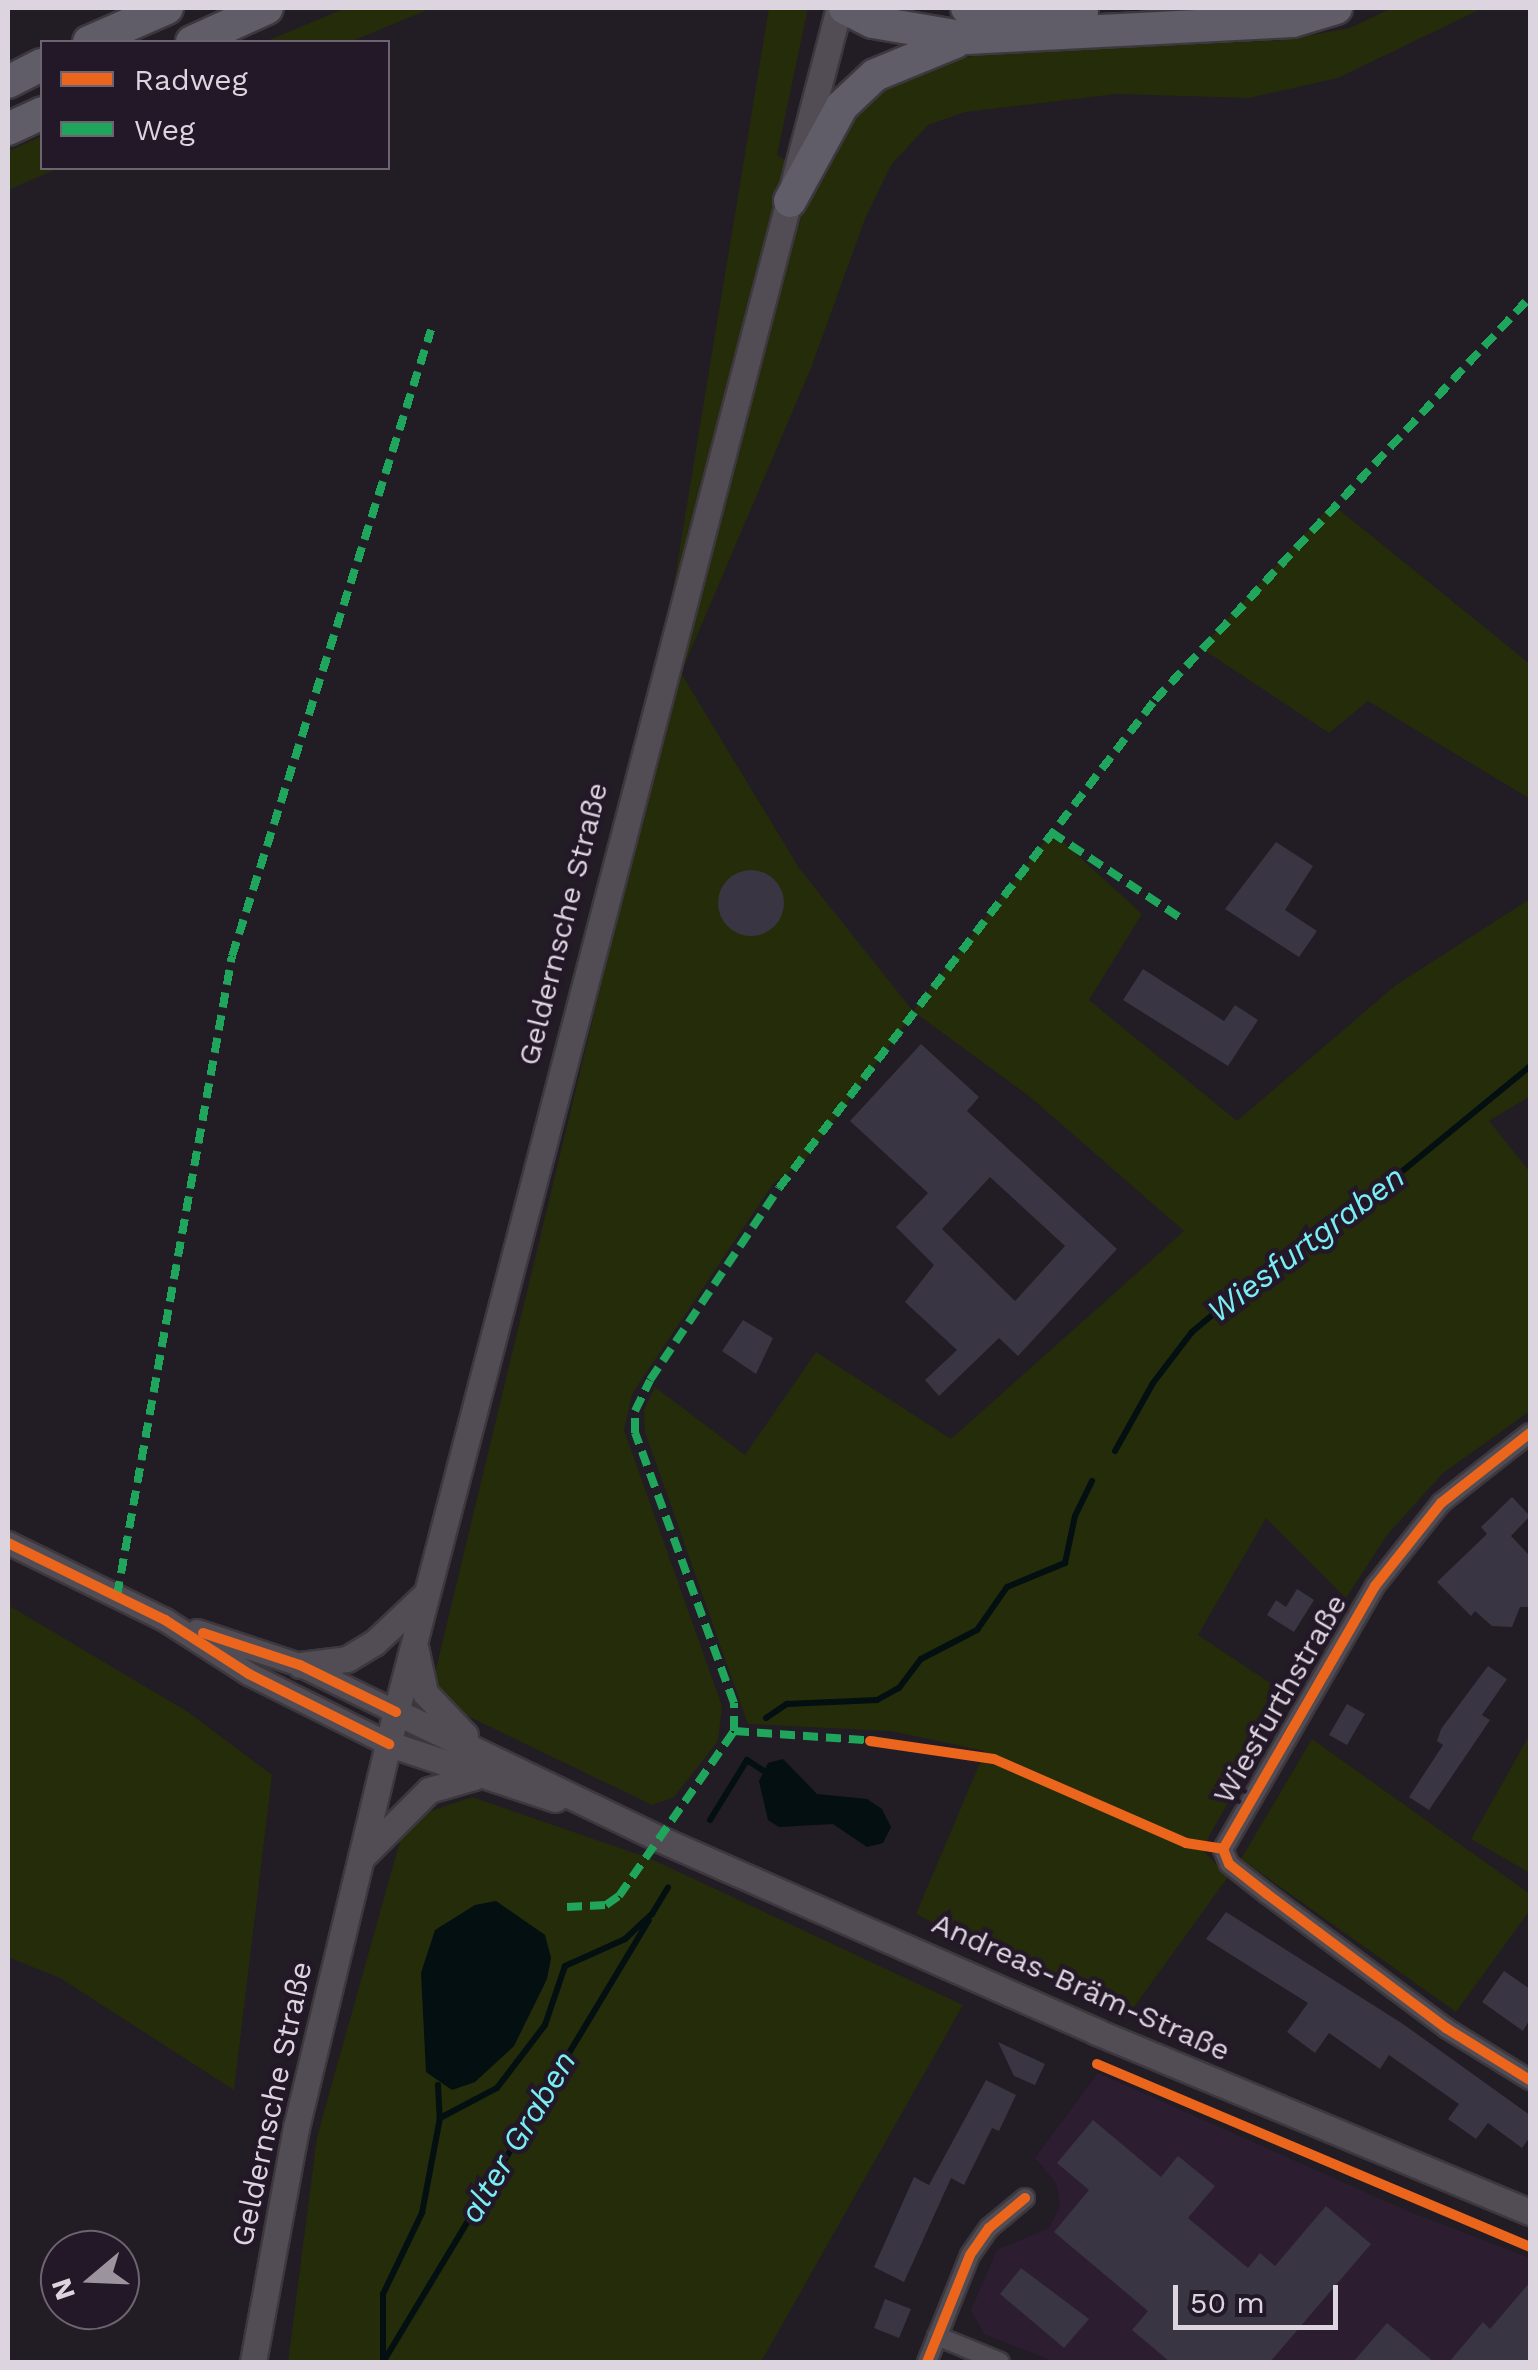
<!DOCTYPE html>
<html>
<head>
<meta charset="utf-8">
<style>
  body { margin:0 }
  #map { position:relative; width:1538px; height:2370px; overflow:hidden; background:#221c24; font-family:"Work Sans",sans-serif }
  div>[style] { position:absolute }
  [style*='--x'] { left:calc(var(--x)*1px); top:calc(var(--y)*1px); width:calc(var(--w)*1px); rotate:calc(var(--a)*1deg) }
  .built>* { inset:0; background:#2c1d30 }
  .green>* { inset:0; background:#252c09 }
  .water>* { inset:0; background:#030f11 }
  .stream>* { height:6px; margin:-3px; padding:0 3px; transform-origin:3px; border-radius:3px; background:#030f11 }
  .building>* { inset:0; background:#393542 }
  .round { border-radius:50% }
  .roads { filter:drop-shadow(2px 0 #3d383e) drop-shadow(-2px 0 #3d383e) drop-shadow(0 2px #3d383e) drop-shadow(0 -2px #3d383e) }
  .minor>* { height:18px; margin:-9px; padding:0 9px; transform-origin:9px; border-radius:9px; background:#524d54 }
  .tertiary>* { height:22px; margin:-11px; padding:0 11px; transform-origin:11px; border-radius:11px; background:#524d54 }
  .secondary>* { height:25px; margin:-12.5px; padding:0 12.5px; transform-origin:12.5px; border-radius:12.5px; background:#524d54 }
  .motorway>* { height:32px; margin:-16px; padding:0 16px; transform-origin:16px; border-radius:16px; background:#605d68 }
  .quiet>* { height:8px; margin-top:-4px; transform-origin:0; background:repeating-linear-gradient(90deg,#20a55d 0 15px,transparent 0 23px) }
  .cycleway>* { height:10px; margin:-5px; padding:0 5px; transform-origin:5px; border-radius:5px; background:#eb651d }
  span { translate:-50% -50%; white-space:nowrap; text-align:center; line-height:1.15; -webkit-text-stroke:9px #231827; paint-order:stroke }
  .street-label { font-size:30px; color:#dcd4df }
  .water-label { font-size:32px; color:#79eff5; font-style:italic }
  .frame { position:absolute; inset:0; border:10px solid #dcd4df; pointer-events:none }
  .legend { position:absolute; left:40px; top:40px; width:350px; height:130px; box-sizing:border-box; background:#231827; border:2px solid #6d6371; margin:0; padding:12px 18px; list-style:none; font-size:30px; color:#dcd4df }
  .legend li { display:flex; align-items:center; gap:20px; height:50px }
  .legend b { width:50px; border:2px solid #6d6371 }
  .north { position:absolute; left:40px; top:2230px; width:100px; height:100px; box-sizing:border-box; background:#231827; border:2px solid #6d6371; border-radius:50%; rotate:251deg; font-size:28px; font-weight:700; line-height:40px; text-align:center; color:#dcd4df }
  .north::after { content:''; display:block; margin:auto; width:35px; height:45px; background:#9b949e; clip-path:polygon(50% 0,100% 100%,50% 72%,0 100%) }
  .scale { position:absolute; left:1173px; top:2285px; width:165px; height:45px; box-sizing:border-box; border:5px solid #dcd4df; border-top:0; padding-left:12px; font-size:30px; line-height:35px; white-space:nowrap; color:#dcd4df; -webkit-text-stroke:8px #231827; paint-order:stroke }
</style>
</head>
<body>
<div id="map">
  <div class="built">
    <i style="clip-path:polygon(1098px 2073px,1410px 2212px,1530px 2258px,1530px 2362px,1055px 2362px,984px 2334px,971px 2310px,997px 2250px,1049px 2228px,1060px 2207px,1056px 2183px,1035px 2158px)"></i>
  </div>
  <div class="green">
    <i style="clip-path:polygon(346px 8px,432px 8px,350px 42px,264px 42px)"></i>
    <i style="clip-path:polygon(769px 8px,808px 8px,777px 155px,822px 182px,866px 99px,919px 67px,977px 55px,1284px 40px,1350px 28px,1392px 8px,1483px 8px,1338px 78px,1249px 98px,1116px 94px,965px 112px,928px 125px,891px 165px,865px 219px,811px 368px,681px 673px,799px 868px,913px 1011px,1052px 832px,1142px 914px,1089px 1000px,1237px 1121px,1396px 985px,1530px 899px,1530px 1096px,1489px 1121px,1530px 1172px,1530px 1411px,1443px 1473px,1387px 1535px,1346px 1598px,1266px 1518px,1198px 1635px,1288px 1695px,1202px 1849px,1228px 1877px,1126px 2018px,916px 1914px,985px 1751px,891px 1731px,748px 1724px,645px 1432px,644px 1410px,655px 1387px,745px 1455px,816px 1352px,951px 1439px,1184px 1231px,1029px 1096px,914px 1012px,803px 1162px,772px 1185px,632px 1394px,624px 1430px,722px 1706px,718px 1741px,674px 1797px,652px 1805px,445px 1705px,434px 1677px,622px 898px)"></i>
    <i style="clip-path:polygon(42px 136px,42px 168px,59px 168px,8px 190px,8px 151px)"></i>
    <i style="clip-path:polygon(1332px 504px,1530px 664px,1530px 799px,1368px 701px,1329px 733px,1201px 648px)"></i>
    <i style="clip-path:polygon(8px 1605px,188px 1712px,272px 1775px,234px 2090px,60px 1978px,8px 1957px)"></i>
    <i style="clip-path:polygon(1530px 1734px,1530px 1873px,1471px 1839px)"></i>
    <i style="clip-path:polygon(1312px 1739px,1530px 1894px,1530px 1910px,1456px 2012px,1241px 1859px)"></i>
    <i style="clip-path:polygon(472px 1797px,649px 1858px,963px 2005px,761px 2362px,288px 2362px,317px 2137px,400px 1841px,431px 1811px)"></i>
  </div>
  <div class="water">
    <i style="clip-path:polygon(783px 1759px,817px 1794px,867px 1799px,882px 1809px,891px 1827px,883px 1843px,867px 1847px,833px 1824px,779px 1827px,768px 1820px,759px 1781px,768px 1763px)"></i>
    <i style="clip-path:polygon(496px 1901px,545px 1935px,551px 1958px,547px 1979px,514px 2046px,475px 2082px,452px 2090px,426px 2072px,421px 1973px,435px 1930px,475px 1905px)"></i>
  </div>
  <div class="stream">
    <i style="--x:1115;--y:1451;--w:78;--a:-60.8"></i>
    <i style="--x:1153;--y:1383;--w:64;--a:-52.6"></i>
    <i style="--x:1192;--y:1332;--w:149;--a:-40.1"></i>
    <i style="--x:1306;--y:1236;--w:55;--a:-28"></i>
    <i style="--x:1355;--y:1210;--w:227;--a:-39.4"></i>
    <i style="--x:766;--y:1718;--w:25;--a:-34"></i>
    <i style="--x:787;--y:1704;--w:90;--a:-2.5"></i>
    <i style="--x:877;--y:1700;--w:25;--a:-29"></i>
    <i style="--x:899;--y:1688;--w:36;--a:-53"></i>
    <i style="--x:921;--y:1659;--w:63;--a:-27.4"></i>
    <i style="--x:977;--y:1630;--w:52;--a:-55.1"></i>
    <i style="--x:1007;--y:1587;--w:63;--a:-22.5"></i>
    <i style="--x:1065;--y:1563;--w:48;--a:-78"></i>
    <i style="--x:1075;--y:1516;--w:39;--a:-64"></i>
    <i style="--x:710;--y:1820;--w:70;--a:-58.3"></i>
    <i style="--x:747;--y:1760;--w:20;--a:33"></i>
    <i style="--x:438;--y:2085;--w:33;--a:87"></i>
    <i style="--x:385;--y:2359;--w:512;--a:-58.98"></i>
    <i style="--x:383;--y:2362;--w:68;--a:-90"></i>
    <i style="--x:383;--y:2294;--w:90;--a:-64.3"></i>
    <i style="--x:422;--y:2213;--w:97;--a:-79.3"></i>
    <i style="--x:440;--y:2118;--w:64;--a:-27.8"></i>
    <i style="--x:497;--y:2088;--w:79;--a:-52.7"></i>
    <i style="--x:545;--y:2025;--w:62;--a:-71.3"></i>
    <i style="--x:565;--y:1966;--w:66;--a:-24.2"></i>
    <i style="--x:625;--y:1939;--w:37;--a:-43"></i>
    <i style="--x:652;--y:1914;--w:31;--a:-59"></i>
  </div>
  <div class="building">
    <i style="clip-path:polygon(1276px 842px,1313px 866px,1285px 910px,1317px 931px,1299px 957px,1225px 909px)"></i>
    <i class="round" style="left:718px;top:870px;width:66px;height:66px"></i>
    <i style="clip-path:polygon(1143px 969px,1224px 1021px,1235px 1005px,1258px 1020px,1228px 1066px,1123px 1000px)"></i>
    <i style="clip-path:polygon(evenodd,921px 1044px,979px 1097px,967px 1111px,1117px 1249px,1018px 1356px,999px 1338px,939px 1396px,925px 1380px,957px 1350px,905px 1302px,934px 1265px,896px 1227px,928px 1193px,850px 1121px,921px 1044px,990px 1177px,1065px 1246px,1015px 1301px,942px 1229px,990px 1177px)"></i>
    <i style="clip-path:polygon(743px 1320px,773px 1338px,756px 1374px,722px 1351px)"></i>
    <i style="clip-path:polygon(1512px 1497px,1530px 1516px,1511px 1536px,1530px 1556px,1530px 1607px,1520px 1607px,1512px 1627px,1492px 1626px,1475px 1611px,1471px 1616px,1437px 1582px,1487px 1534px,1481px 1527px)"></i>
    <i style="clip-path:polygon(1297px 1589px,1314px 1600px,1294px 1632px,1267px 1615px,1276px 1600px,1286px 1607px)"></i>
    <i style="clip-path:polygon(1488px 1666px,1507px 1679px,1482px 1715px,1490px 1720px,1429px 1810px,1409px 1797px,1443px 1745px,1437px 1741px,1441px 1729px)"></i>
    <i style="clip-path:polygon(1347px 1704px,1365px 1714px,1347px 1745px,1329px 1735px)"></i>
    <i style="clip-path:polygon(1226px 1912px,1403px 2024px,1530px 2115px,1530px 2137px,1522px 2148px,1488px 2123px,1476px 2139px,1448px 2119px,1459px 2104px,1389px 2055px,1380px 2069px,1329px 2033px,1315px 2053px,1287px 2032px,1308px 2003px,1206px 1939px)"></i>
    <i style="clip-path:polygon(1504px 1971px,1530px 1989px,1530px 2019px,1523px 2031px,1482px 2002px)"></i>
    <i style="clip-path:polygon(998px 2042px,1045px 2064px,1035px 2085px,1014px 2076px)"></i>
    <i style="clip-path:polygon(986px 2080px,1016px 2095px,999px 2131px,992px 2128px,964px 2185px,951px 2178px,904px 2282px,874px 2267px,914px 2177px,929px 2185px)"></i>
    <i style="clip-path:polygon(1093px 2120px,1161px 2177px,1178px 2156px,1215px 2186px,1188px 2218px,1248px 2268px,1260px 2253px,1275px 2266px,1326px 2206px,1371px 2244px,1270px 2362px,1170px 2362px,1132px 2330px,1148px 2311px,1054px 2232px,1089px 2190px,1057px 2163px)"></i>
    <i style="clip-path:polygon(1021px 2268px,1089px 2319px,1064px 2348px,1000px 2294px)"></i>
    <i style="clip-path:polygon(1530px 2282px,1530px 2362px,1449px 2362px,1483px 2322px,1490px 2329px)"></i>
    <i style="clip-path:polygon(885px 2299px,911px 2309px,899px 2338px,874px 2328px)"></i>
    <i style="clip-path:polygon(1387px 2323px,1434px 2362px,1353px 2362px)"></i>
  </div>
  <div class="roads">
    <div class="minor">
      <i style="--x:1530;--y:1433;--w:113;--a:141.8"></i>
      <i style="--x:1441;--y:1503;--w:106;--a:128.5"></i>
      <i style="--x:1375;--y:1586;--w:304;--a:120"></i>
      <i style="--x:1223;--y:1849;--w:16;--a:68"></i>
      <i style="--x:1229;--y:1864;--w:48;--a:38.3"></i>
      <i style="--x:1267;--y:1894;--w:224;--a:36.8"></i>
      <i style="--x:1446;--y:2028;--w:99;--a:31.8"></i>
      <i style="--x:937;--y:2336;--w:68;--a:22.4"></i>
      <i style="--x:927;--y:2362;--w:115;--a:-68.1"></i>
      <i style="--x:970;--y:2255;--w:33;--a:-55"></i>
      <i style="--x:989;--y:2228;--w:47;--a:-39.8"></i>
    </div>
    <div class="tertiary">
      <i style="--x:8;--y:1543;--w:175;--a:26.1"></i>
      <i style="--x:165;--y:1620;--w:100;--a:32.7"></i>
      <i style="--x:249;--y:1674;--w:157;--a:26.6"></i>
      <i style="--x:197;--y:1631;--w:108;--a:18.3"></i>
      <i style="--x:300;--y:1665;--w:107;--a:26.1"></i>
    </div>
    <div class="secondary">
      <i style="--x:415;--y:1647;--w:47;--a:77.7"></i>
      <i style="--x:425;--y:1693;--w:58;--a:46.4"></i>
      <i style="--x:300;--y:1665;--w:47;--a:-7.3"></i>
      <i style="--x:347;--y:1659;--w:31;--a:-31"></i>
      <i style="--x:374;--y:1643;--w:71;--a:-43.3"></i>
      <i style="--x:396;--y:1712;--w:293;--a:25.7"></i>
      <i style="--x:660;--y:1839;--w:478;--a:23.8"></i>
      <i style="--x:1097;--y:2032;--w:469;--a:22.6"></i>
      <i style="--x:389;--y:1744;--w:175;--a:18.3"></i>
      <i style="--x:363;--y:1856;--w:93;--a:-45"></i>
      <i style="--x:429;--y:1790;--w:47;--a:-16.1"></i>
      <i style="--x:253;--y:2362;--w:238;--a:-79.6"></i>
      <i style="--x:296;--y:2128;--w:428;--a:-76.5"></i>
      <i style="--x:396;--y:1712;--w:1761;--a:-75.43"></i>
    </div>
    <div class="motorway">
      <i style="--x:845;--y:8;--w:31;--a:27"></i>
      <i style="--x:873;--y:22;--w:95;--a:9.7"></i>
      <i style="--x:967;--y:38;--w:326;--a:-3"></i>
      <i style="--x:1293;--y:21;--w:45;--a:-16.8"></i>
      <i style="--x:967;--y:8;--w:115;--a:2.5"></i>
      <i style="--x:89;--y:42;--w:85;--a:-23.6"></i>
      <i style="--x:192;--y:42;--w:82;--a:-24.4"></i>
      <i style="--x:8;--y:82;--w:38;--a:-27"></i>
      <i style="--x:8;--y:129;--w:38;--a:-25"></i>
      <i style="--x:790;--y:201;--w:108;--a:-61.3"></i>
      <i style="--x:842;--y:106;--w:45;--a:-43.2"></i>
      <i style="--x:875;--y:75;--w:87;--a:-22.4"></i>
    </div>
  </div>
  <div class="quiet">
    <i style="--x:1051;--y:832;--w:157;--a:33.6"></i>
    <i style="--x:117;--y:1596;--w:650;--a:-79.81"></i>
    <i style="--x:232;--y:956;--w:657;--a:-72.36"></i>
    <i style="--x:734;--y:1731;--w:28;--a:-90"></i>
    <i style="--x:734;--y:1703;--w:288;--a:-110.1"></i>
    <i style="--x:635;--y:1433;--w:22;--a:-90"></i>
    <i style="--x:635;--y:1411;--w:34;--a:-64"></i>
    <i style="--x:650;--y:1380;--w:231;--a:-56.1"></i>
    <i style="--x:779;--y:1188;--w:616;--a:-52.39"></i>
    <i style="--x:1155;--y:700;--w:550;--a:-47.06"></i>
    <i style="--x:567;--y:1907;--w:39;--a:-3"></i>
    <i style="--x:606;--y:1905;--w:16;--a:-35"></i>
    <i style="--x:619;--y:1896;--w:201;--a:-55.1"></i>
    <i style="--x:734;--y:1731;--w:144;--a:4"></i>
  </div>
  <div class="cycleway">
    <i style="--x:1530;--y:1433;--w:113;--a:141.8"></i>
    <i style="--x:1441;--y:1503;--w:106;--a:128.5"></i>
    <i style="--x:1375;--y:1586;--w:304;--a:120"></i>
    <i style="--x:1223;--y:1849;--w:16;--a:68"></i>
    <i style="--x:1229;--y:1864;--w:48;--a:38.3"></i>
    <i style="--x:1267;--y:1894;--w:224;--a:36.8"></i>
    <i style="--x:1446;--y:2028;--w:99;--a:31.8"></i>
    <i style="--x:8;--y:1543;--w:175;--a:26.1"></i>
    <i style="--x:165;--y:1620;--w:100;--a:32.7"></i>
    <i style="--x:249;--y:1674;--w:157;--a:26.6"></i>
    <i style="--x:203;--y:1633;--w:102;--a:18.3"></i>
    <i style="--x:300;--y:1665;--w:107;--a:26.1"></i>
    <i style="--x:870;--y:1741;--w:125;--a:8.3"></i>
    <i style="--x:994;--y:1759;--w:210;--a:23.6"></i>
    <i style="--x:1186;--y:1843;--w:37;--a:9"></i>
    <i style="--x:1097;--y:2064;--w:470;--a:22.9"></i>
    <i style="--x:927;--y:2362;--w:115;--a:-68.1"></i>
    <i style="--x:970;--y:2255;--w:33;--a:-55"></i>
    <i style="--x:989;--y:2228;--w:47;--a:-39.8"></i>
  </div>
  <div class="street-label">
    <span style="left:563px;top:924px;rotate:-76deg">Geldernsche Straße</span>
    <span style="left:1280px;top:1699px;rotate:-60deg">Wiesfurthstraße</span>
    <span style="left:1081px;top:1987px;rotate:24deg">Andreas-Bräm-Straße</span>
    <span style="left:272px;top:2104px;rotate:-78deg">Geldernsche Straße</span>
  </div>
  <div class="water-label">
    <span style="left:1306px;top:1244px;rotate:-37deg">Wiesfurtgraben</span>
    <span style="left:518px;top:2137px;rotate:-59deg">alter Graben</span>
  </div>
  <div class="frame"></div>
  <ul class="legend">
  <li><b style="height:12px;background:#eb651d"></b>Radweg</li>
  <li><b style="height:12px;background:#20a55d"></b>Weg</li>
  </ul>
  <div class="north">N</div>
  <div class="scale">50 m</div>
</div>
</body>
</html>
